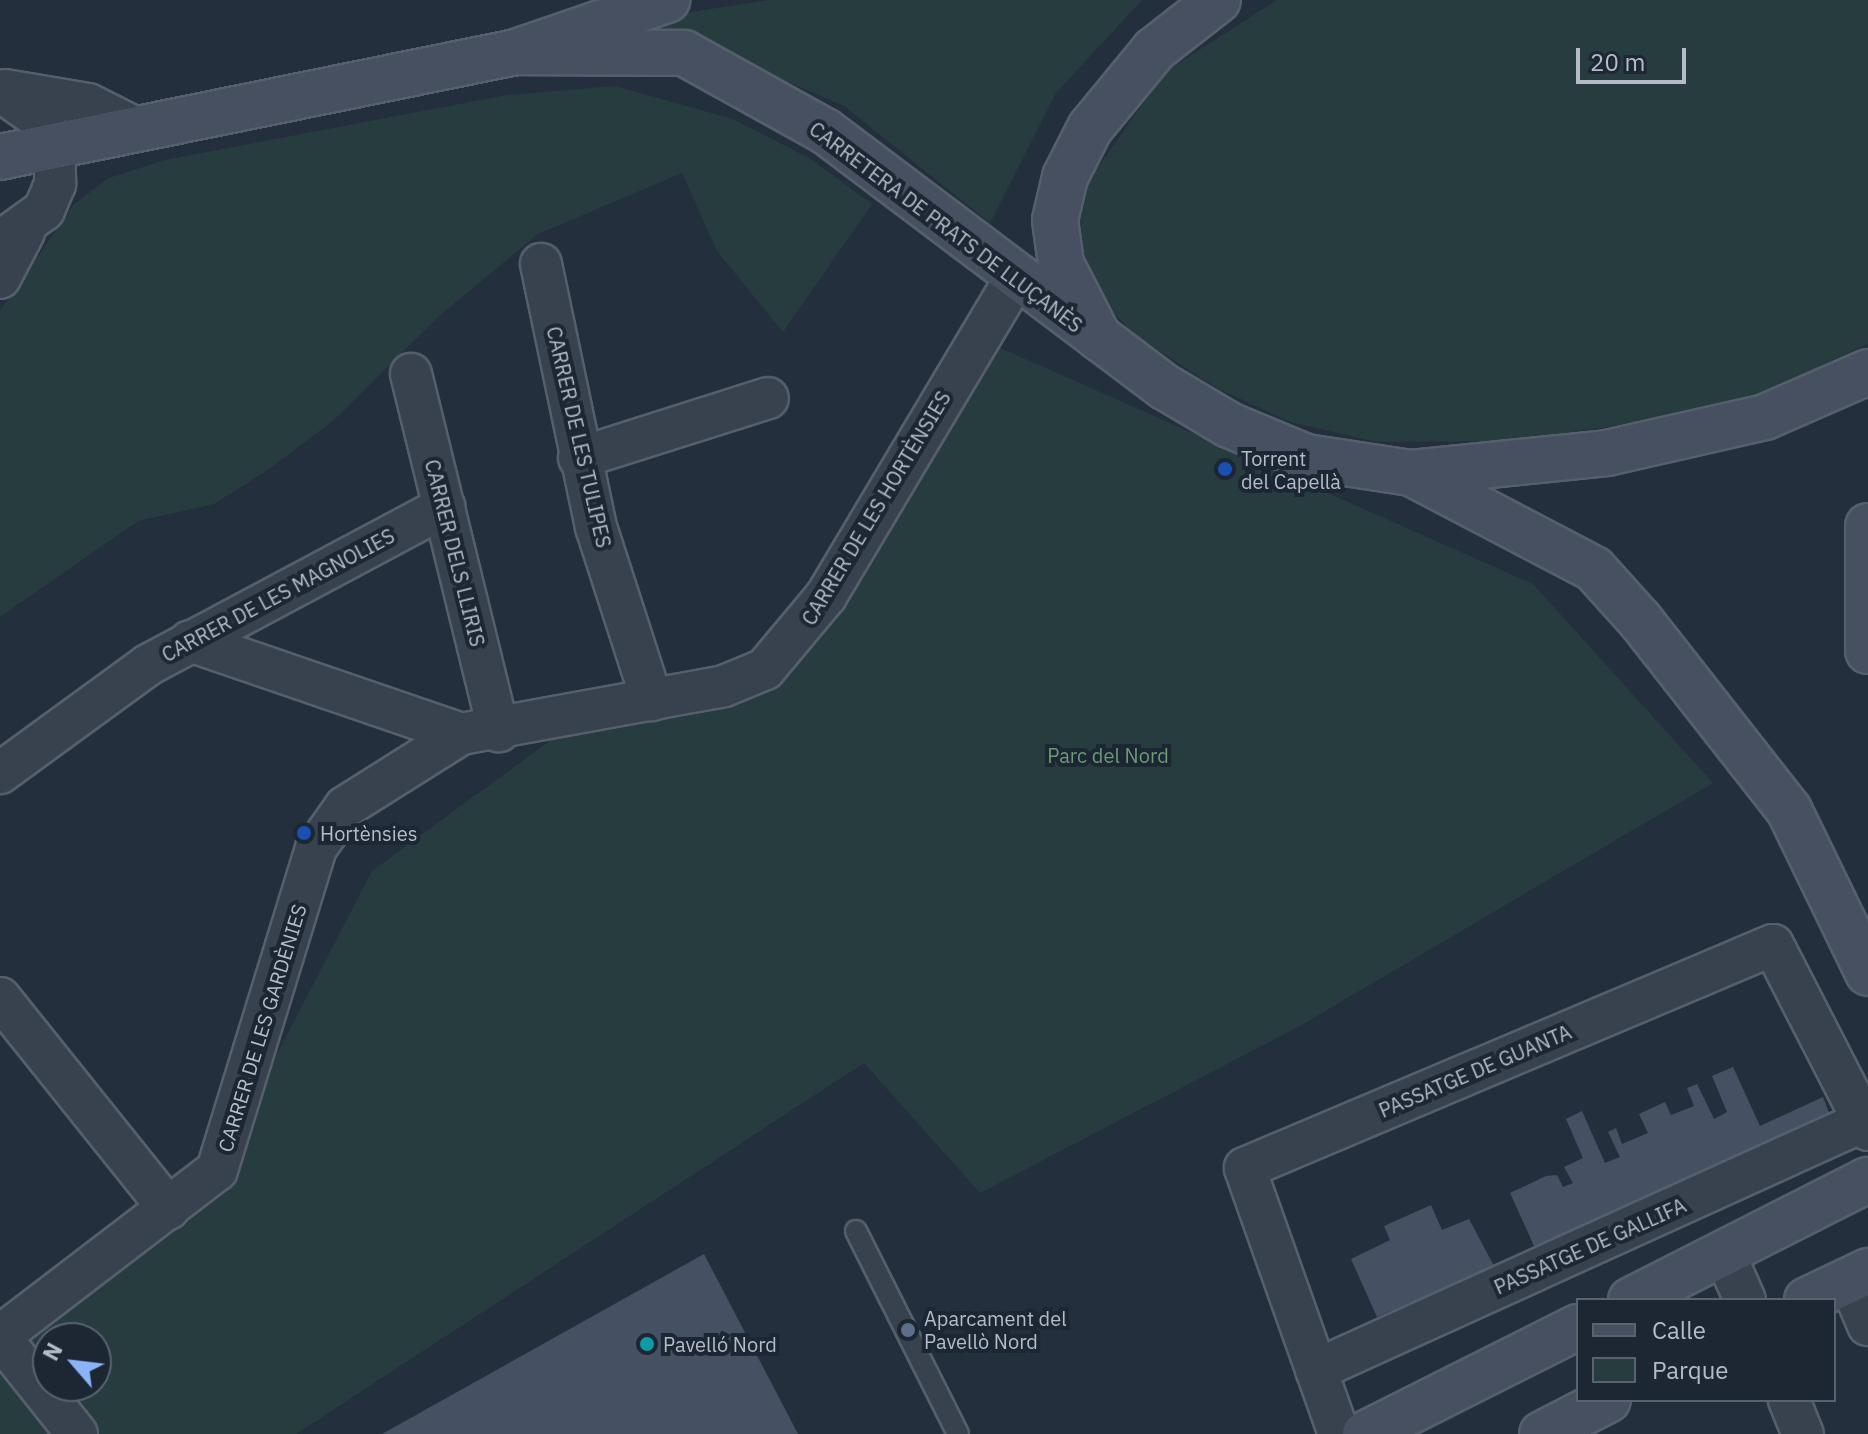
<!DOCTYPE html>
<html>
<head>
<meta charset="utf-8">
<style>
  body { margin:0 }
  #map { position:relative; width:1868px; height:1434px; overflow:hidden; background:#242f3e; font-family:"IBM Plex Sans",sans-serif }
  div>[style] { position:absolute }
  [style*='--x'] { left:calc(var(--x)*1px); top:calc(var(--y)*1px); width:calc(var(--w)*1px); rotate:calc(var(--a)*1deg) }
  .green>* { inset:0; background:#263c3f }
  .building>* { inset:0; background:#455162 }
  .roads { filter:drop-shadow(2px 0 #565f6c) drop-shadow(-2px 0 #565f6c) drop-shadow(0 2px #565f6c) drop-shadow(0 -2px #565f6c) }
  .lane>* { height:20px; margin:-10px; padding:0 10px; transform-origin:10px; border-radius:10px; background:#38414e }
  .street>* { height:40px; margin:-20px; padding:0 20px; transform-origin:20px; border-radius:20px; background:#38414e }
  .secondary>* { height:44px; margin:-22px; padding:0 22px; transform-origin:22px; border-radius:22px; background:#465061 }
  .dots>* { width:22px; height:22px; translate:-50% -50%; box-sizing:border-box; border:4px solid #1d2633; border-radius:50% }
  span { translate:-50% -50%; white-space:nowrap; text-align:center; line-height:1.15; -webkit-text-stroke:8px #1d2633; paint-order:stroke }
  .street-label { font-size:20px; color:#b4bcc9 }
  .poi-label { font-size:20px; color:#b4bcc9 }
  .left { translate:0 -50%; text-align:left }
  .park-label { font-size:20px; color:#6b9a76 }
  .legend { position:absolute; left:1576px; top:1298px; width:260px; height:104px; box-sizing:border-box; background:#1d2633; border:2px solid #59626f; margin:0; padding:10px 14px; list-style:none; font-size:24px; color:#b4bcc9 }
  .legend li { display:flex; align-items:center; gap:16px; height:40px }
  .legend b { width:40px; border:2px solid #59626f }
  .north { position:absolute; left:32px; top:1322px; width:80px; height:80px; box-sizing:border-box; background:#1d2633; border:2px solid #59626f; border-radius:50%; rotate:298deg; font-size:22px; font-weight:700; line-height:32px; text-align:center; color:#b4bcc9 }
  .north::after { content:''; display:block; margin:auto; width:28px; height:36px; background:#8ab4f8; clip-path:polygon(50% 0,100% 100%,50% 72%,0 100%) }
  .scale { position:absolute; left:1576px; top:48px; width:110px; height:36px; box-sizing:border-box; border:4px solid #b4bcc9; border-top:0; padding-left:10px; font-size:24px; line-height:28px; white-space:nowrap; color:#b4bcc9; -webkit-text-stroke:6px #1d2633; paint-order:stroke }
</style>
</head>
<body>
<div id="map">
  <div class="green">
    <i style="clip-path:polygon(769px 0,1142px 0,1056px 93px,990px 223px,844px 106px,663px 28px,671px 15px)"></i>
    <i style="clip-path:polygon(1277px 0,1868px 0,1868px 344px,1764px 392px,1687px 415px,1511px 441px,1377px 442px,1290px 422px,1217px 388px,1134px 335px,1107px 305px,1079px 242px,1079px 194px,1166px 71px)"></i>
    <i style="clip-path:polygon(615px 86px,733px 119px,809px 158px,872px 204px,783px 332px,717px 251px,682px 173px,538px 234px,438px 317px,334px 420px,269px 469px,214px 504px,138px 521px,0 617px,0 311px,74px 204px,109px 178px,165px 160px,507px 95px)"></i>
    <i style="clip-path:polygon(evenodd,978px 338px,1533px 584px,1713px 783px,1298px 1027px,980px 1193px,864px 1063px,296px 1434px,0 1434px,0 1324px,217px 1170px,372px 871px,588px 713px,776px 658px,978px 338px,48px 1338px,96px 1338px,96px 1386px,48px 1386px,48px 1338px)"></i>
  </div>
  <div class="building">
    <i style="clip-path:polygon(1733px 1067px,1760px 1126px,1823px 1097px,1831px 1118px,1535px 1248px,1510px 1193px,1546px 1176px,1557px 1175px,1563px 1187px,1573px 1183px,1564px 1167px,1583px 1158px,1566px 1119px,1582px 1111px,1605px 1163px,1620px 1157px,1608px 1132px,1616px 1128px,1622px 1144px,1648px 1133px,1639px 1114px,1665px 1102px,1671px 1115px,1694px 1106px,1687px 1088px,1697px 1084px,1714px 1119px,1727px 1112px,1712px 1076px)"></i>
    <i style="clip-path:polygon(1431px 1205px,1442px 1230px,1469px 1219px,1494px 1266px,1377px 1317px,1351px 1259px,1390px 1240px,1384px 1226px)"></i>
    <i style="clip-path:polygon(704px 1254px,798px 1434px,382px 1434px)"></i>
  </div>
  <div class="roads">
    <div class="lane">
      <i style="--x:856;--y:1231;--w:227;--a:63.3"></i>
    </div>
    <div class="street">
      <i style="--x:5;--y:90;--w:84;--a:9.6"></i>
      <i style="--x:88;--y:104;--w:56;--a:26.6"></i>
      <i style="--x:0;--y:91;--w:52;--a:34.9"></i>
      <i style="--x:43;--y:121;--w:27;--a:66"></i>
      <i style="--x:54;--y:146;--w:38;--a:88"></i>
      <i style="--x:55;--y:184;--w:28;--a:113"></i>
      <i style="--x:44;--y:210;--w:54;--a:144"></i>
      <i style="--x:541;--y:264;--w:269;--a:78.2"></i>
      <i style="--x:596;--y:527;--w:182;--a:72.1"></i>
      <i style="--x:0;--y:278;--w:52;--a:-62.4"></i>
      <i style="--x:411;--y:374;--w:368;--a:76.2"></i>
      <i style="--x:579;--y:458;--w:198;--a:-17.6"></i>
      <i style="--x:190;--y:641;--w:287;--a:18.9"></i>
      <i style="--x:461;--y:734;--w:267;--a:-10.3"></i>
      <i style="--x:724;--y:686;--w:44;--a:-22.5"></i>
      <i style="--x:765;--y:669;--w:95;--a:-50.1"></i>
      <i style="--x:826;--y:596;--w:367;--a:-59.2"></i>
      <i style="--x:0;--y:773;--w:183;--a:-36.1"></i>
      <i style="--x:148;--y:665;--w:336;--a:-28.1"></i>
      <i style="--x:0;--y:998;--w:270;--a:51.3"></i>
      <i style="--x:1725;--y:1255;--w:49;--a:66"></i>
      <i style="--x:1849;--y:1280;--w:49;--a:67.1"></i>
      <i style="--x:0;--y:1336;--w:273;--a:-37.4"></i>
      <i style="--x:217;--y:1170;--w:337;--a:-72.9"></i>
      <i style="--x:316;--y:848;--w:50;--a:-54.7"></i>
      <i style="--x:345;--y:807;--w:137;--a:-32.2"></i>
      <i style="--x:0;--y:1337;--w:124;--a:51.6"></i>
      <i style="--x:1316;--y:1370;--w:602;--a:-24.44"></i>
      <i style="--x:1789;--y:1400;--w:37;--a:68"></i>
      <i style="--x:1339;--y:1434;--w:282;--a:-109.5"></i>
      <i style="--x:1245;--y:1168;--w:573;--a:-22.9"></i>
      <i style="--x:1773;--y:945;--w:208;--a:62.8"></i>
    </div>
    <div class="secondary">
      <i style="--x:516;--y:52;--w:168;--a:0.3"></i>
      <i style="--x:684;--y:53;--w:161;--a:29"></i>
      <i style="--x:825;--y:131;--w:426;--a:37"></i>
      <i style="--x:1165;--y:387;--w:74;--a:30.7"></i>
      <i style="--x:1229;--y:425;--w:83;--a:22.6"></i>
      <i style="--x:1306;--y:457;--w:106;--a:8.7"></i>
      <i style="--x:1411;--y:473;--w:197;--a:-5.8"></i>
      <i style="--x:1607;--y:453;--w:162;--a:-12.8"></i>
      <i style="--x:1765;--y:417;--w:112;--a:-23.6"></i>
      <i style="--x:0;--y:157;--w:527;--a:-11.5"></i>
      <i style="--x:516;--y:52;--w:160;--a:-19"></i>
      <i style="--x:1099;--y:338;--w:83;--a:-117.2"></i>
      <i style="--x:1061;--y:264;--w:44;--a:-97.8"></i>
      <i style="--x:1055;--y:220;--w:44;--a:-76.9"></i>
      <i style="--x:1065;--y:177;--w:55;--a:-63"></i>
      <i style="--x:1090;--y:128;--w:101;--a:-50.6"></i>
      <i style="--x:1154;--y:50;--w:81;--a:-38"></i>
      <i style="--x:1413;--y:474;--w:204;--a:27.7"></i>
      <i style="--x:1594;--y:569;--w:69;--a:48"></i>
      <i style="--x:1640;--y:620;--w:241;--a:51.9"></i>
      <i style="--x:1789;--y:810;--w:181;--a:64.1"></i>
      <i style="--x:1868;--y:526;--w:125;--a:90"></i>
      <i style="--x:1631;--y:1300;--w:266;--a:-26.9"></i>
      <i style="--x:1807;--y:1300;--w:68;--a:-25.4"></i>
      <i style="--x:1365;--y:1434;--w:238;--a:-26.7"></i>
      <i style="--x:1542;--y:1434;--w:74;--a:-27.3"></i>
    </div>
  </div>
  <div class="dots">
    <i style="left:1225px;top:469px;background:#1a4fb4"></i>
    <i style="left:304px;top:833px;background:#1a4fb4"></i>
    <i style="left:908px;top:1330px;background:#5c6f8a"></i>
    <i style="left:647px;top:1344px;background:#0f9aa8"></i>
  </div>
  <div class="street-label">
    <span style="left:946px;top:227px;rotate:37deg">CARRETERA DE PRATS DE LLUÇANÈS</span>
    <span style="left:579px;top:437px;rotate:77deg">CARRER DE LES TULIPES</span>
    <span style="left:876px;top:508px;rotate:-59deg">CARRER DE LES HORTÈNSIES</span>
    <span style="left:455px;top:553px;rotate:76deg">CARRER DELS LLIRIS</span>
    <span style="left:278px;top:595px;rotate:-28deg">CARRER DE LES MAGNOLIES</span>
    <span style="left:262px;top:1028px;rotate:-73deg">CARRER DE LES GARDÈNIES</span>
    <span style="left:1475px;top:1071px;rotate:-23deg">PASSATGE DE GUANTA</span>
    <span style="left:1590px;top:1246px;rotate:-24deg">PASSATGE DE GALLIFA</span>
  </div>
  <div class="poi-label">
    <span class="left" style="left:1241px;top:470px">Torrent<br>del Capellà</span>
    <span class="left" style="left:320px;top:833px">Hortènsies</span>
    <span class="left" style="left:924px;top:1330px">Aparcament del<br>Pavellò Nord</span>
    <span class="left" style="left:663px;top:1344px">Pavelló Nord</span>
  </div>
  <div class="park-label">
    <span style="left:1108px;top:755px">Parc del Nord</span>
  </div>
  <ul class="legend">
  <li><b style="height:10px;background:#465061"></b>Calle</li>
  <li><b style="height:22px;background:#263c3f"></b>Parque</li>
  </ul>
  <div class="north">N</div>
  <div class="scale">20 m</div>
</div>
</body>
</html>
